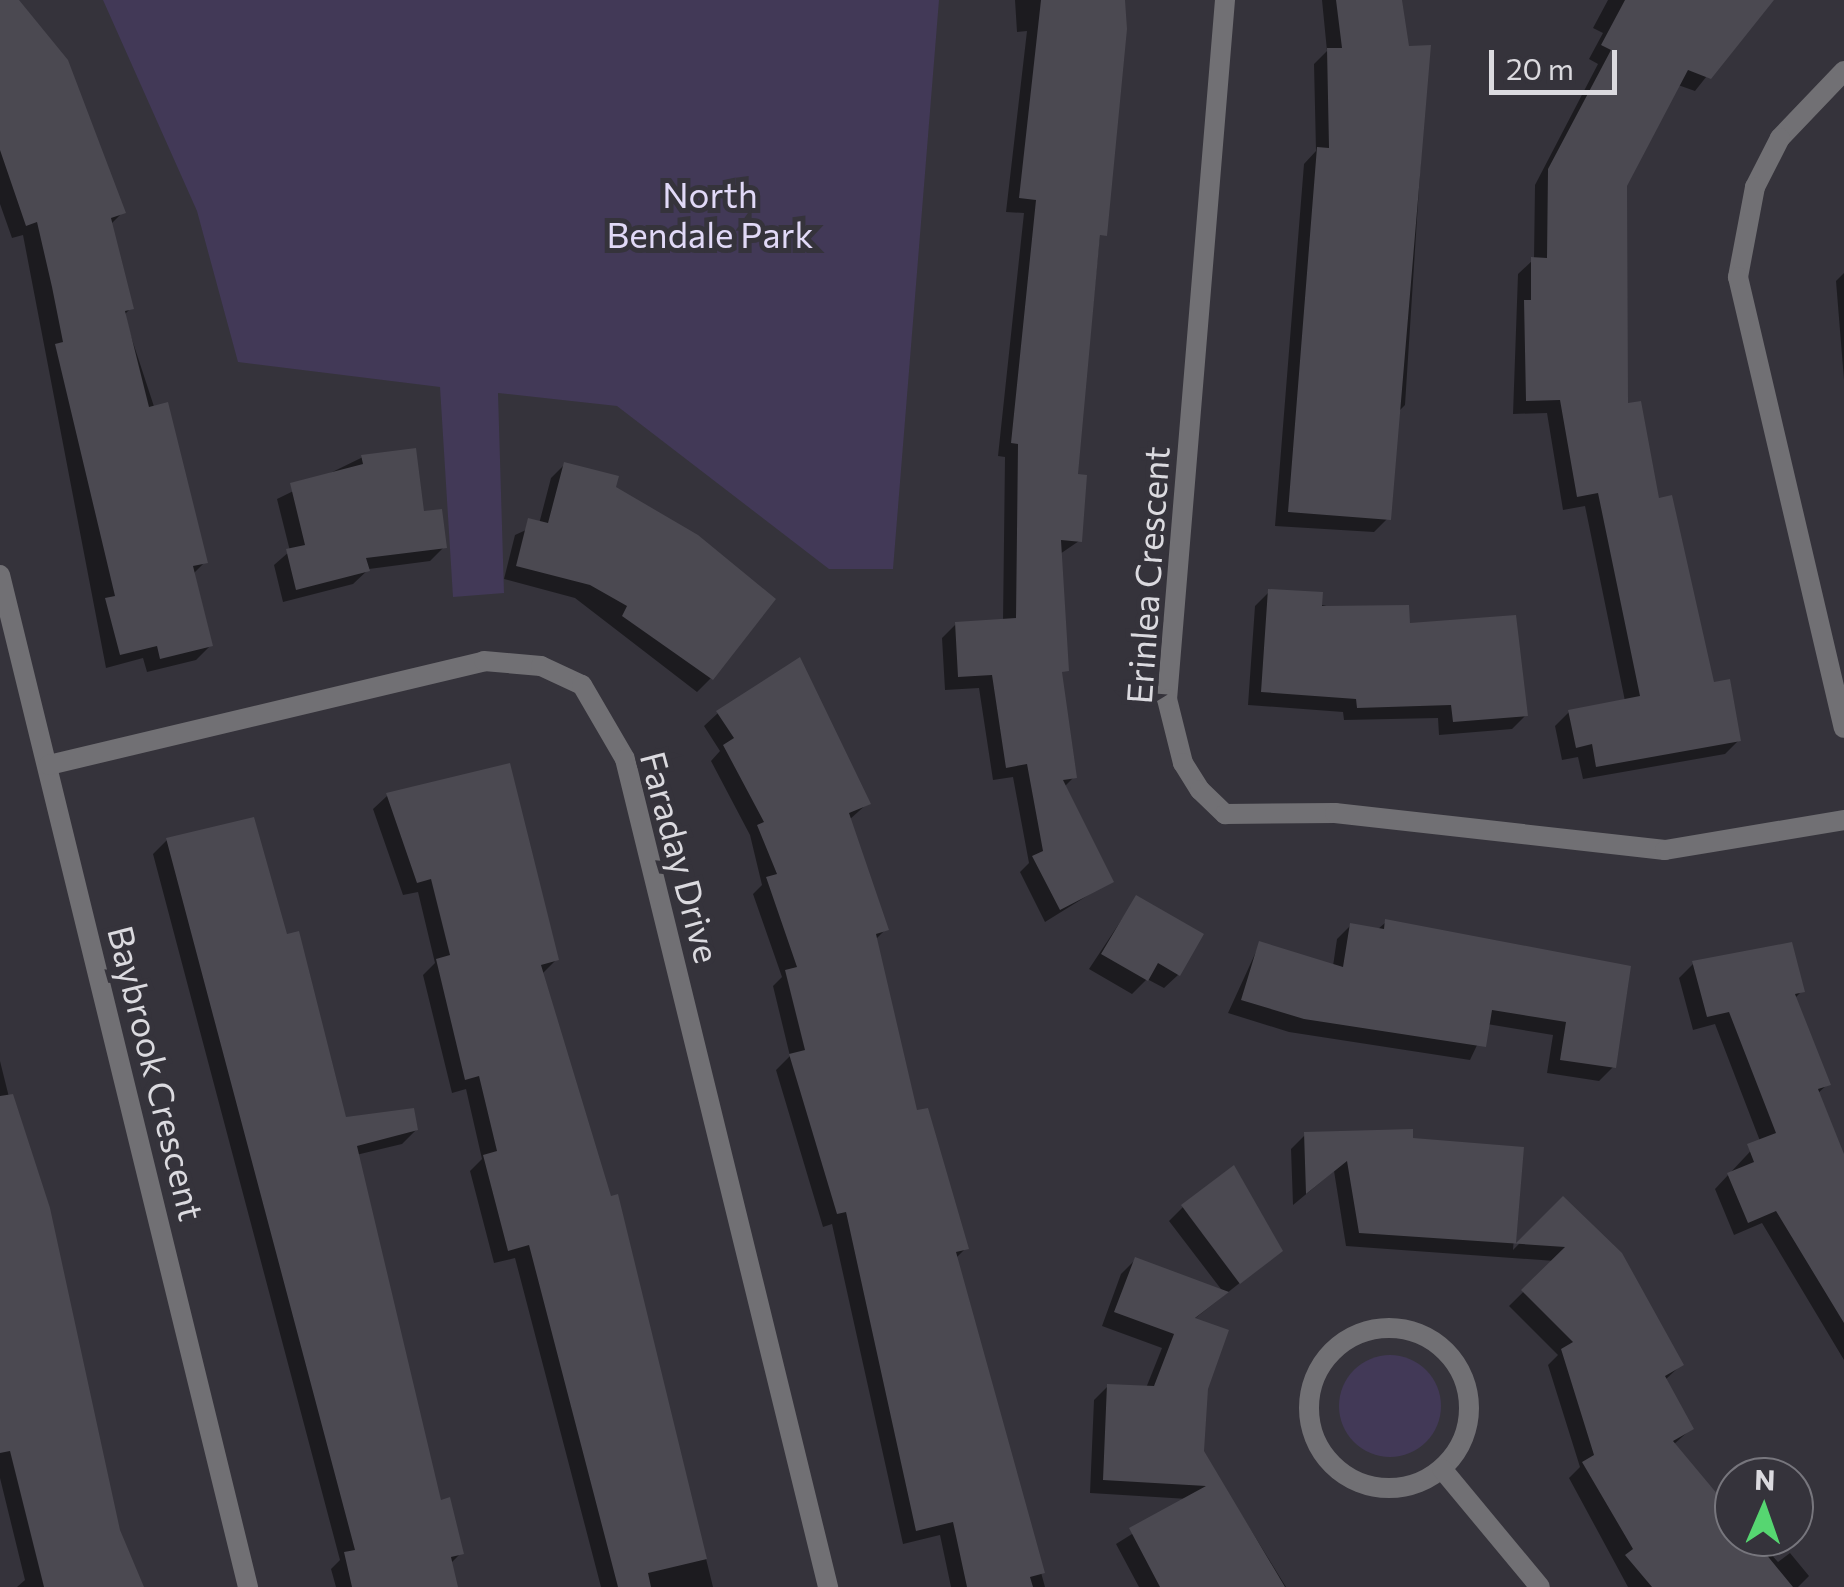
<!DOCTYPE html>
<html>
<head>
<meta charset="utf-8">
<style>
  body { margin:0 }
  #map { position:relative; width:1844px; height:1587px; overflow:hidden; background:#35333b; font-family:Commissioner,sans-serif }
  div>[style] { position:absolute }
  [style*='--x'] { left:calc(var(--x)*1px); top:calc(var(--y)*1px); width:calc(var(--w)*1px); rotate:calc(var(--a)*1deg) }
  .green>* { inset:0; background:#423957 }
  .round { border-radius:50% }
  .shadow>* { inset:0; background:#0007 }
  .building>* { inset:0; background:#4b4951 }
  .minor>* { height:20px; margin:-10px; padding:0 10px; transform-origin:10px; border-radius:10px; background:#717074 }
  .minor>.ring { margin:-10px; padding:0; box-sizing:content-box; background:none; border:20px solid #717074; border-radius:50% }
  span { translate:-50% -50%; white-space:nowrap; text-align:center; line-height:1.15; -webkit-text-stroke:10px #35333b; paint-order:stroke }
  .park-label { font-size:35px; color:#e1d9f7 }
  .street-label { font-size:35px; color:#dbdadf }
  .north { position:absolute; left:1714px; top:1457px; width:100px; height:100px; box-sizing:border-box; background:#35333b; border:2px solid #77767d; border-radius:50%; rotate:2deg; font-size:28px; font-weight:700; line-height:40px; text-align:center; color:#dbdadf }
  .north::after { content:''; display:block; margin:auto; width:35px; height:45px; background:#56d671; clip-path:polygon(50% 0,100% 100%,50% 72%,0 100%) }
  .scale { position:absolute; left:1489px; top:50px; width:128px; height:45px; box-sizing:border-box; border:5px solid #dbdadf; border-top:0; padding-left:12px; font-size:30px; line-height:35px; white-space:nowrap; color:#dbdadf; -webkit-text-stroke:8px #35333b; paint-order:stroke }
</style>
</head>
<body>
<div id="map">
  <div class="green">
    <i style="clip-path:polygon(103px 0,939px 0,893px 569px,829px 569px,617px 406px,498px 393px,504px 593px,453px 597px,440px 387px,238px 362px,197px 211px)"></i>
    <i class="round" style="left:1339px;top:1355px;width:102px;height:102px"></i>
  </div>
  <div class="shadow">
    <i style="clip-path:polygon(0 0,16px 0,123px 212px,110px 225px,131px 308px,124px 315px,205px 562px,193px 574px,210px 646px,196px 660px,147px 672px,143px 658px,106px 668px,23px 235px,12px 238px,0 204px)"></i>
    <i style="clip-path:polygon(1015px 0,1123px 0,1076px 476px,1079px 541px,1060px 554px,1060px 677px,1074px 777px,1064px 787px,1111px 881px,1045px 922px,1020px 872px,1029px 863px,1013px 777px,993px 780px,979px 688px,945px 690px,942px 638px,956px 624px,1003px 622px,1005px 457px,998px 456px,1024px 213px,1006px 212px,1027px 31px,1017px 32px)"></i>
    <i style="clip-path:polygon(1322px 0,1400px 0,1407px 48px,1428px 48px,1405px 405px,1396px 414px,1388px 518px,1374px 532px,1275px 526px,1304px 164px,1316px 151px,1314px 64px,1327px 51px)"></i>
    <i style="clip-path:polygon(1608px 0,1767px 0,1695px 91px,1678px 85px,1625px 185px,1625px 406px,1712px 685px,1739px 740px,1725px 754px,1583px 779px,1578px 757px,1562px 760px,1555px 726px,1569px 712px,1625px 701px,1585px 506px,1563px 510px,1547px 413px,1513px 414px,1518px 274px,1534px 259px,1535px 185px,1598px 64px,1589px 59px,1603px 33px,1593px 28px)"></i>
    <i style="clip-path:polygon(1844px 273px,1844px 380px,1836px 281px)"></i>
    <i style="clip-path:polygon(363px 457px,444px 547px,430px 561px,369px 569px,353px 584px,283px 602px,274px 565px,290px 551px,277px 499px)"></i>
    <i style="clip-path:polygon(565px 464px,614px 488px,711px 678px,697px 692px,575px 598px,504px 579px,515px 535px,539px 524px,551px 478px)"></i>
    <i style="clip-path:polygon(1269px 592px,1408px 626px,1526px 715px,1512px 729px,1439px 735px,1438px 718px,1344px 720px,1343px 712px,1248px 705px,1255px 606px)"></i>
    <i style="clip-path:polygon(718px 713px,868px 803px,849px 820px,886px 929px,875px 940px,916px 1113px,966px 1248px,955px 1259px,1045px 1587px,951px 1587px,940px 1535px,903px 1544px,832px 1224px,823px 1227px,776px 1070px,790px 1056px,773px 986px,782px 977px,753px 894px,762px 885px,750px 835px,711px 761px,720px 751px,704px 726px)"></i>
    <i style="clip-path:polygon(508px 766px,557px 959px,541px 975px,610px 1199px,617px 1197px,713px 1587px,601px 1587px,515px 1258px,494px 1263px,470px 1171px,482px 1159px,466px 1089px,452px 1093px,423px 975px,435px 963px,418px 892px,403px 895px,373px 809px,387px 796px)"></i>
    <i style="clip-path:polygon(167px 840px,285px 937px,344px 1120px,416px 1130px,402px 1144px,356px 1155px,439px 1503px,461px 1553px,450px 1564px,456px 1587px,336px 1587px,331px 1569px,340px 1560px,153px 854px)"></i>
    <i style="clip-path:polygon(1136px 898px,1178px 975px,1164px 988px,1147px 979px,1132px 994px,1089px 969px)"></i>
    <i style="clip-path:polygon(1386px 922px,1628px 968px,1613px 1067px,1599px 1081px,1547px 1073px,1553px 1035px,1487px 1024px,1470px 1060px,1289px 1032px,1228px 1013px,1260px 943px,1333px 966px,1337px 939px,1351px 925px,1377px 930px)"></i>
    <i style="clip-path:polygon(1693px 964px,1802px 991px,1794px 999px,1828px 1084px,1817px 1094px,1844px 1161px,1844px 1360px,1762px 1223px,1734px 1235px,1715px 1189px,1760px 1141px,1715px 1024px,1693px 1030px,1679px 978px)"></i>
    <i style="clip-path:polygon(0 1061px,117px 1531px,143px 1587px,17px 1587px,25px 1580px,0 1478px)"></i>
    <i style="clip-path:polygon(1305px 1135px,1521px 1149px,1513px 1250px,1563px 1199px,1681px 1365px,1664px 1381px,1691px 1429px,1673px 1445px,1734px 1513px,1734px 1537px,1755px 1537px,1778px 1562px,1790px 1553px,1809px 1576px,1798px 1587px,1628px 1587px,1569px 1478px,1580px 1467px,1548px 1365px,1558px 1355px,1509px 1306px,1555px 1261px,1346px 1246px,1334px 1171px,1293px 1205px,1291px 1149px)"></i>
    <i style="clip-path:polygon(1183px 1207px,1280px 1251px,1193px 1320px,1205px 1388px,1202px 1451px,1286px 1587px,1139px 1587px,1116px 1544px,1188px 1499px,1090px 1493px,1094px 1400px,1108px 1386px,1146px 1388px,1162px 1348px,1102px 1326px,1121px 1274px,1135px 1260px,1224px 1293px,1169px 1221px)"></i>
  </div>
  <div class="building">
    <i style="clip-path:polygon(0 0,19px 0,68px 60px,126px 213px,111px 218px,134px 309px,125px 311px,149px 407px,168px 402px,208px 563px,193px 566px,213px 646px,160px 659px,157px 646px,120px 655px,105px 598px,115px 596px,55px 344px,63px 342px,52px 287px,37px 222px,26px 226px,0 150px)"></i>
    <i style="clip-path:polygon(1041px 0,1125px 0,1127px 29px,1107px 236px,1100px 235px,1078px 474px,1087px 475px,1082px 542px,1061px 540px,1069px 671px,1062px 672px,1077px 778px,1063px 780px,1114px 882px,1060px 910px,1032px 856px,1043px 851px,1027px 764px,1006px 768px,992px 675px,958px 677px,955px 622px,1016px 618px,1018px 444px,1011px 443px,1036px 200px,1019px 198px)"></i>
    <i style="clip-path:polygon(1336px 0,1402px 0,1409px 46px,1431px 45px,1391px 520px,1288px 512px,1317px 147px,1329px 148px,1327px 48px,1342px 48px)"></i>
    <i style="clip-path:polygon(1625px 0,1774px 0,1711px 79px,1688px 70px,1627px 186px,1628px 403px,1641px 401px,1659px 498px,1672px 495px,1714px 682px,1730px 679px,1741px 741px,1596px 767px,1592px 744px,1576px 748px,1568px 710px,1640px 696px,1598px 493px,1577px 497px,1560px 400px,1526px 401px,1524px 300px,1531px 300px,1531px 257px,1547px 258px,1548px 169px,1611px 50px,1601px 45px)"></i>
    <i style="clip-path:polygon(416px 448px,424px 511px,442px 509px,447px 548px,366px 558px,370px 571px,296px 590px,286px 549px,305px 545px,290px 483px,363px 464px,361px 455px)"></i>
    <i style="clip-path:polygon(564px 462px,619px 476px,616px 487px,698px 535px,776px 599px,713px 680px,622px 616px,627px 606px,590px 585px,516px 566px,528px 518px,548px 523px)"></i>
    <i style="clip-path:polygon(1268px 589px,1323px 592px,1322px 606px,1409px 605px,1410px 623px,1516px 615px,1528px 716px,1453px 722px,1451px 705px,1357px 708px,1356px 699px,1261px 692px)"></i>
    <i style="clip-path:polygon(800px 657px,871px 804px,849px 813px,889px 930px,876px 934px,917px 1110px,928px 1108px,969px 1249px,956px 1252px,1045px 1573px,1030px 1577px,1033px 1587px,967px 1587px,953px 1522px,916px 1531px,846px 1212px,837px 1214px,789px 1054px,805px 1050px,785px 970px,797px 967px,766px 877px,777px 874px,757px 825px,764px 822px,723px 745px,734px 738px,716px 711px)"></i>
    <i style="clip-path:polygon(510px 763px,559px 960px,541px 965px,611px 1196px,618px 1194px,707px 1559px,648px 1573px,651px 1587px,618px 1587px,529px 1245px,508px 1251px,483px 1155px,497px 1151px,479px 1076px,465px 1080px,436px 959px,450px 955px,431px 879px,417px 883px,386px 793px)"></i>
    <i style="clip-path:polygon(254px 817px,287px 934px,299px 931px,346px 1117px,414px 1108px,418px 1130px,357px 1146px,441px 1500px,450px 1497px,464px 1554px,451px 1557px,458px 1587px,352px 1587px,344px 1552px,355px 1550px,166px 838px)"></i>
    <i style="clip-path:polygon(1136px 895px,1204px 934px,1180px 976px,1158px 963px,1148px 981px,1101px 954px)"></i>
    <i style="clip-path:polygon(1385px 919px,1631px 966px,1616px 1068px,1560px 1060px,1566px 1022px,1492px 1010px,1486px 1047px,1304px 1019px,1241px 1000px,1259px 941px,1343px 967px,1350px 923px,1384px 929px)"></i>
    <i style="clip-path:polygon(1792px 942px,1805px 992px,1795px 994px,1831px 1085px,1818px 1089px,1844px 1154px,1844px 1323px,1776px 1211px,1748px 1223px,1727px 1173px,1754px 1162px,1747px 1144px,1776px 1133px,1729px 1012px,1707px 1017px,1692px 961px)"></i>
    <i style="clip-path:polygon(13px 1094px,50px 1208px,120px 1530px,144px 1587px,44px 1587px,10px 1451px,0 1453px,0 1096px)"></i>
    <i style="clip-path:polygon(1413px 1129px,1413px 1138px,1524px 1147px,1516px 1243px,1563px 1196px,1622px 1253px,1684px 1365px,1665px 1376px,1694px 1429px,1673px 1441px,1734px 1514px,1734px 1537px,1752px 1537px,1793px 1587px,1652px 1587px,1625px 1555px,1633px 1549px,1582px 1462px,1594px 1455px,1561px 1349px,1573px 1342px,1521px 1290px,1565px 1247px,1359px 1233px,1347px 1161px,1306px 1194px,1304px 1132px)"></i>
    <i style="clip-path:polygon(1234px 1165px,1283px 1251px,1240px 1284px,1181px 1205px)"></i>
    <i style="clip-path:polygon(1135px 1257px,1229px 1292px,1195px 1318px,1229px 1330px,1208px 1389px,1204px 1451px,1285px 1587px,1160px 1587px,1129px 1528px,1206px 1486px,1103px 1480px,1107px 1384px,1154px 1386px,1174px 1334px,1114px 1312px)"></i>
  </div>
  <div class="minor">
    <i style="--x:1225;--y:0;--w:701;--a:94.74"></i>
    <i style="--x:1167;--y:699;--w:66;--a:76"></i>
    <i style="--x:1183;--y:763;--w:32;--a:58"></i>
    <i style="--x:1200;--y:790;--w:35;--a:44"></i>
    <i style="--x:1225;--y:814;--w:110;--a:-0.5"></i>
    <i style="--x:1335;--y:813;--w:332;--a:6.4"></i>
    <i style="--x:1665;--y:850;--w:181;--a:-9.5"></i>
    <i style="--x:1844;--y:71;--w:93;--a:133.7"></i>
    <i style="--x:1780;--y:138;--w:55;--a:117"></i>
    <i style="--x:1755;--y:187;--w:92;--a:100.7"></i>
    <i style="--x:1738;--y:277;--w:463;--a:76.8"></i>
    <i style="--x:0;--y:575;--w:1042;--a:76.23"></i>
    <i style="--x:49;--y:765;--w:447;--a:-13.4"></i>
    <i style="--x:484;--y:661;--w:57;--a:5"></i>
    <i style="--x:541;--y:666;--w:45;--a:24.9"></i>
    <i style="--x:582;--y:685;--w:86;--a:59.8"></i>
    <i style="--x:625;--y:759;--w:853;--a:76.22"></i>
    <i class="ring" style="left:1309px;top:1328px;width:140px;height:140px"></i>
    <i style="--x:1442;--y:1469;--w:153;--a:50.3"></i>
  </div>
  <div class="park-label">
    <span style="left:710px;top:214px">North<br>Bendale Park</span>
  </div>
  <div class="street-label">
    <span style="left:1147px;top:575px;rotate:-86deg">Erinlea Crescent</span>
    <span style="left:681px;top:857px;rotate:75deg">Faraday Drive</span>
    <span style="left:157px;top:1073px;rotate:76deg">Baybrook Crescent</span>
  </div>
  <div class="north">N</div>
  <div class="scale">20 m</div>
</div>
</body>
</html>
